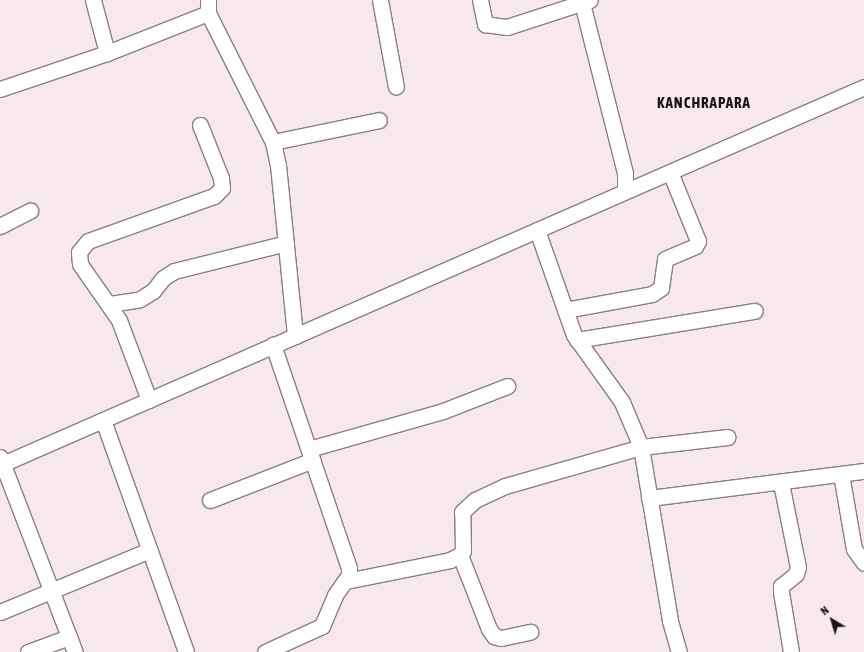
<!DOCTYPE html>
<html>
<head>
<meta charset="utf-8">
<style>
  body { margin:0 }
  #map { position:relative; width:864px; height:652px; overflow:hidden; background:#f7e8eb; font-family:"Asap Condensed",sans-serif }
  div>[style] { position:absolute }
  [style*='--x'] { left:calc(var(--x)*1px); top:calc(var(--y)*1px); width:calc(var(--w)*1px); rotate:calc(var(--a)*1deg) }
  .roads { filter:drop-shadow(1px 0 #8b7e80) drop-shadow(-1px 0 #8b7e80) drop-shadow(0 1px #8b7e80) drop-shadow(0 -1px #8b7e80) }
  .minor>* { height:15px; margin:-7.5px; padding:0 7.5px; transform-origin:7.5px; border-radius:7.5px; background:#fff }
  span { translate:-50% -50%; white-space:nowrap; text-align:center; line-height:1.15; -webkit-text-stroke:3.5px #f7e8eb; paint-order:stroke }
  .district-label { font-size:15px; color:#1b1616; font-weight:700; letter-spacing:1px }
  .north { position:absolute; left:812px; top:600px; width:40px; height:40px; -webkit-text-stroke:3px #f7e8eb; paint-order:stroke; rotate:322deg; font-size:11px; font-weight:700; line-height:16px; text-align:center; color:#1b1616 }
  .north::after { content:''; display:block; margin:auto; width:14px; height:18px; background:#1b1616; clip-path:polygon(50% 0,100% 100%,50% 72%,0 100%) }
</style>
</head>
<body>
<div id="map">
  <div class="roads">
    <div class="minor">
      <i style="--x:93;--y:0;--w:55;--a:75.2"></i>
      <i style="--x:380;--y:0;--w:88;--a:79.6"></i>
      <i style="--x:480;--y:0;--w:25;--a:78"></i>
      <i style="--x:485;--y:24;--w:22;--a:8"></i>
      <i style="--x:507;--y:27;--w:87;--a:-18"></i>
      <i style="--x:582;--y:3;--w:175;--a:75.8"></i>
      <i style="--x:625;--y:173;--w:18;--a:90"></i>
      <i style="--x:208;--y:13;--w:144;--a:63.3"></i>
      <i style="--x:273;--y:142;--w:24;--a:78"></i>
      <i style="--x:278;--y:165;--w:172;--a:84.3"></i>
      <i style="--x:0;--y:89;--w:113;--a:-18.6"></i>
      <i style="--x:107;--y:53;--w:109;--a:-21.6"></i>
      <i style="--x:208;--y:13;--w:13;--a:-90"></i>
      <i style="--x:273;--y:142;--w:108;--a:-11.7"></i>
      <i style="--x:0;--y:226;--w:34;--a:-27"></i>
      <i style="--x:537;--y:230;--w:111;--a:70.6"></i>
      <i style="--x:574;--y:335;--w:82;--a:54.4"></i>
      <i style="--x:622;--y:402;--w:49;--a:67.1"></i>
      <i style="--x:641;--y:447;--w:176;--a:80.5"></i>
      <i style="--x:670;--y:621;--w:32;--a:74"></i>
      <i style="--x:110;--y:304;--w:30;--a:-9"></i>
      <i style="--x:140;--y:299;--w:15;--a:-32"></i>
      <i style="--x:153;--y:291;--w:16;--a:-52"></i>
      <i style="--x:163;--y:278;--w:13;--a:-32"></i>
      <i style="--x:174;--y:271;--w:115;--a:-14"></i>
      <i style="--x:565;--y:310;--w:88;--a:-10.4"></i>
      <i style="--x:652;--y:294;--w:11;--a:-34"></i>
      <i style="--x:661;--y:288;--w:29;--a:-82"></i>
      <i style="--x:665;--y:259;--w:33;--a:-23"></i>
      <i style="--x:695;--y:246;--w:6;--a:-59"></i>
      <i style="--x:698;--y:241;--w:74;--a:-112.1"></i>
      <i style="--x:577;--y:340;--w:180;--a:-9.3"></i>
      <i style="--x:149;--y:400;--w:85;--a:-110.6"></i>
      <i style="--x:119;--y:320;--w:68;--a:-124.9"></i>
      <i style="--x:80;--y:264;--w:12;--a:-95"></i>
      <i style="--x:79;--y:252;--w:14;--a:-51"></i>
      <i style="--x:88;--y:241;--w:134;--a:-19.7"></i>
      <i style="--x:214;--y:196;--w:11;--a:-45"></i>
      <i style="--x:222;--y:188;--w:10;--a:-96"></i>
      <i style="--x:221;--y:178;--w:57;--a:-111.6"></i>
      <i style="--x:103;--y:420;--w:246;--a:70.3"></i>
      <i style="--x:309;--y:449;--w:139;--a:-15.8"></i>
      <i style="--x:443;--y:411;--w:69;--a:-21.3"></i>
      <i style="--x:0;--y:457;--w:209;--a:69"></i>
      <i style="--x:0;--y:465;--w:943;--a:-23.63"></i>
      <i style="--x:841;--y:474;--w:76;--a:80.2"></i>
      <i style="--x:854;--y:549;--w:17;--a:54"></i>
      <i style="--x:781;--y:483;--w:86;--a:78.6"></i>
      <i style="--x:798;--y:567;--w:7;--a:106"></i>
      <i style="--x:796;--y:574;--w:19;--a:141"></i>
      <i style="--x:781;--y:586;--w:6;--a:90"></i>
      <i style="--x:781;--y:592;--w:61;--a:80.5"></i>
      <i style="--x:649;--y:498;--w:217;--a:-7.2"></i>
      <i style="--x:210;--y:500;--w:110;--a:-21.2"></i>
      <i style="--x:460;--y:555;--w:79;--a:68.6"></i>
      <i style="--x:489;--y:629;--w:9;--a:54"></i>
      <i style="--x:494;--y:636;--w:7;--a:16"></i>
      <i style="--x:501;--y:638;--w:30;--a:-12"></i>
      <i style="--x:346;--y:581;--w:106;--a:-11.4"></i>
      <i style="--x:450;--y:560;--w:11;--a:-27"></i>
      <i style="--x:460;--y:555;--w:5;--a:-53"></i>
      <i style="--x:463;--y:551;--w:39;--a:-91"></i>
      <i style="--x:462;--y:512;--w:18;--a:-43"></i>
      <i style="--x:475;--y:500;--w:33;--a:-25"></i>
      <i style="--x:505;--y:486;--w:141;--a:-16"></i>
      <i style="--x:641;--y:447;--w:87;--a:-6.6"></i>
      <i style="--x:0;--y:612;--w:162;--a:-22.5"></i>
      <i style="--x:28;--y:652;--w:44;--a:-20.1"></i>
      <i style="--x:265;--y:652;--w:63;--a:-24.5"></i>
      <i style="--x:322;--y:626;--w:34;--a:-67"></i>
      <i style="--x:335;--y:595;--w:24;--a:-55"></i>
      <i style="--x:349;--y:575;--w:7;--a:-90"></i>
      <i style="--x:349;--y:568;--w:236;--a:-108.8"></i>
    </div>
  </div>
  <div class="district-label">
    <span style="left:704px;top:103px">KANCHRAPARA</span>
  </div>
  <div class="north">N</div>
</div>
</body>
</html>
